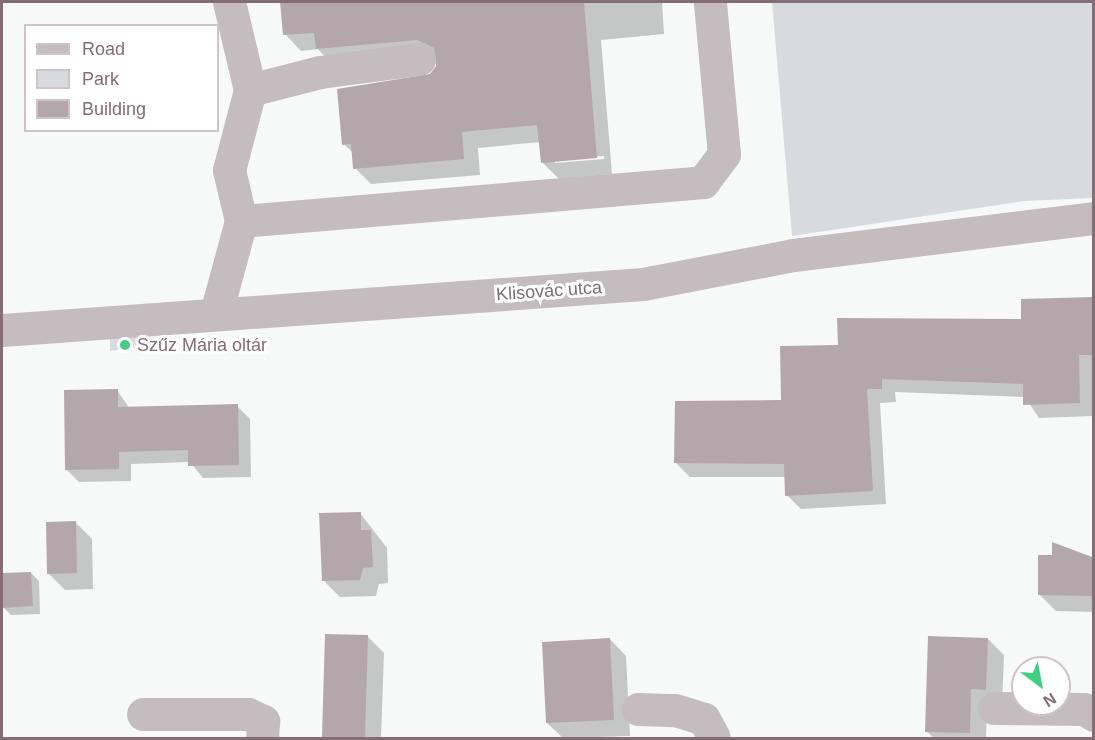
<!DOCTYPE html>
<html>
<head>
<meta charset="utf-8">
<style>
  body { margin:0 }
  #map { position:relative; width:1095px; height:740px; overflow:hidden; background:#f7f9f9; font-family:Helvetica,sans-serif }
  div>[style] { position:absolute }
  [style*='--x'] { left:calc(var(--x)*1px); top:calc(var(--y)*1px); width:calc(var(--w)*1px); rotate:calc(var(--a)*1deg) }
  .green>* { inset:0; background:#d9dadf }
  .shadow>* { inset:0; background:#0003 }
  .building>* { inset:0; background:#b3a7ac }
  .minor>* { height:33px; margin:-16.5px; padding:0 16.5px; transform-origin:16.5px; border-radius:16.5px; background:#c4bcbf }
  .dots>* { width:16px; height:16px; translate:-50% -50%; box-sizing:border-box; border:3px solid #fff; border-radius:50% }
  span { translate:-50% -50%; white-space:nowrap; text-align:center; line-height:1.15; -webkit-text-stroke:6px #fff; paint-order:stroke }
  .street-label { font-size:18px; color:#856c75 }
  .poi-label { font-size:18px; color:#856c75 }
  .left { translate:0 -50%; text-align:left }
  .frame { position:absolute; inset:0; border:3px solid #856c75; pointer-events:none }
  .legend { position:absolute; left:24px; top:24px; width:195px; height:108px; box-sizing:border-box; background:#fff; border:2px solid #cec4c8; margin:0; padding:8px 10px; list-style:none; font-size:18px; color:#856c75 }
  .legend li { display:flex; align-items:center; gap:12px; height:30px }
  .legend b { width:30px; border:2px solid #cec4c8 }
  .north { position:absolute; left:1011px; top:656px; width:60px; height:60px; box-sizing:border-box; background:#fff; border:2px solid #cec4c8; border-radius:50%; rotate:148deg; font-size:16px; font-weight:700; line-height:24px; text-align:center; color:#856c75 }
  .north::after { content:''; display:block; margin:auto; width:21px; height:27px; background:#40d07d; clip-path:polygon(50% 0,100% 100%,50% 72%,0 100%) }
</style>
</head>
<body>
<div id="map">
  <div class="green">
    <i style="clip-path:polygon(772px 2px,1093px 2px,1093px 198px,1024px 201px,792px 236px)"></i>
    <i style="clip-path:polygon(148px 330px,150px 345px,110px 351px,110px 332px)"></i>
  </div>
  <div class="shadow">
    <i style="clip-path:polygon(evenodd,282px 2px,662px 2px,664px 34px,601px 40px,612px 174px,559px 179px,542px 162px,540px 142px,478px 148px,480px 175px,371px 184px,355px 168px,354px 154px,344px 144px,437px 68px,439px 58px,333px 65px,318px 49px,301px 51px,285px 34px,282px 2px,604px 156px,604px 159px,555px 163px,555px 160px,604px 156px)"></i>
    <i style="clip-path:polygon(1094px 298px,1093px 416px,1039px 418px,1025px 397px,895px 392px,896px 402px,880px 403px,886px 504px,801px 509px,787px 495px,786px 477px,690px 477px,676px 463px,783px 402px,840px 347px,1023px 321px)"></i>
    <i style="clip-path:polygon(117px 390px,130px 409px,237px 406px,250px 419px,251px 477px,203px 478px,190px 462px,131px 464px,131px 481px,79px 482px,67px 470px)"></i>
    <i style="clip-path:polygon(360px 513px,387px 548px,388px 583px,379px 584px,376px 596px,340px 597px,324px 581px)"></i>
    <i style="clip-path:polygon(76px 523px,92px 539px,93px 589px,65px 590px,48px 573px)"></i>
    <i style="clip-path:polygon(1091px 558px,1094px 612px,1056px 611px,1039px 594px)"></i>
    <i style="clip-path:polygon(31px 573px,39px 581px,40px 614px,11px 615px,3px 607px,2px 575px)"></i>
    <i style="clip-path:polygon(367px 636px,384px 653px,381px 738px,326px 738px)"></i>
    <i style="clip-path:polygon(610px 639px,626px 656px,630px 736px,563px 738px,547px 723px)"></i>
    <i style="clip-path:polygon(988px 639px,1004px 655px,1002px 705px,987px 705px,986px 738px,934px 738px,926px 731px)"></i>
  </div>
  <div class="building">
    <i style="clip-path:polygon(280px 2px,584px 2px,597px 158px,541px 163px,537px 125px,462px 132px,464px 159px,353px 169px,351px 144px,342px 145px,337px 89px,430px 74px,436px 66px,434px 48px,417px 40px,316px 49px,314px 33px,283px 35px)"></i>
    <i style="clip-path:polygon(1094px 297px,1094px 355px,1079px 355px,1080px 403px,1023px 405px,1023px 384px,882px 379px,882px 389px,867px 389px,873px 491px,785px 496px,784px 464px,674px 463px,675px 401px,781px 400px,780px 346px,838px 345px,837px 318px,1021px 319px,1021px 299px)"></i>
    <i style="clip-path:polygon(118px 389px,118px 407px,238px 404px,239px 465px,188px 466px,188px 450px,119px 452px,119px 469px,65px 470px,64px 390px)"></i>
    <i style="clip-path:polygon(361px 512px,361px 530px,371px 530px,373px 567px,363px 568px,360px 580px,322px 581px,319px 513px)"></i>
    <i style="clip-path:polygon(76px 521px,77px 573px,47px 574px,46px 522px)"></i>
    <i style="clip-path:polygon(1052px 542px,1092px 557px,1092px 596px,1038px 595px,1038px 555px,1052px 555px)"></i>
    <i style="clip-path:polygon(31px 572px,33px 606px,2px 608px,2px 573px)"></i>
    <i style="clip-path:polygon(325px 634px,368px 635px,365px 738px,322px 737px)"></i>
    <i style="clip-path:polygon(928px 636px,988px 638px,986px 690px,971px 689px,970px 733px,925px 732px)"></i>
    <i style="clip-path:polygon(610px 638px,614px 720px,546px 723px,542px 642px)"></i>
  </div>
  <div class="minor">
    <i style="--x:250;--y:90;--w:72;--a:-14.4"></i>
    <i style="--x:320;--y:72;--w:100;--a:-7.5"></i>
    <i style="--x:241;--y:221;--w:464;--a:-4.8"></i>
    <i style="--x:703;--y:182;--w:35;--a:-53"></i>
    <i style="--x:724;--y:154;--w:153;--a:-95.3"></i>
    <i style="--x:216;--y:313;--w:95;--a:-74.8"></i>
    <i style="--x:241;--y:221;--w:52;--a:-103.2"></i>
    <i style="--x:229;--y:170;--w:83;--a:-75.3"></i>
    <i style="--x:250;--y:90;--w:90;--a:-103.4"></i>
    <i style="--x:2;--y:330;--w:643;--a:-4.1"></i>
    <i style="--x:643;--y:284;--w:153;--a:-10.9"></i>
    <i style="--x:793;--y:255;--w:303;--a:-7"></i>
    <i style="--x:994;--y:708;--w:90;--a:0.6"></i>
    <i style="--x:1084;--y:709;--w:12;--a:31"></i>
    <i style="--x:638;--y:709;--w:37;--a:2"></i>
    <i style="--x:675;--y:710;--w:30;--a:17"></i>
    <i style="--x:704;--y:719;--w:21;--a:62"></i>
    <i style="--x:143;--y:714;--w:105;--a:0"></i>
    <i style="--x:248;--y:714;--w:17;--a:25"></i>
    <i style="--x:263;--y:721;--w:17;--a:93"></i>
  </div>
  <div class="dots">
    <i style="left:125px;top:345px;background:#40d07d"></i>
  </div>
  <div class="street-label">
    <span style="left:549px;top:291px;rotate:-4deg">Klisovác utca</span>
  </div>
  <div class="poi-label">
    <span class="left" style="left:137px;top:345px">Szűz Mária oltár</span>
  </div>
  <div class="frame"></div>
  <ul class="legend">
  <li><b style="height:8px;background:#c4bcbf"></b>Road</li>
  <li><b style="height:16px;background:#d9dadf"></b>Park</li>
  <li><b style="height:16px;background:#b3a7ac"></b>Building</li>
  </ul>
  <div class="north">N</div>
</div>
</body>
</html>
